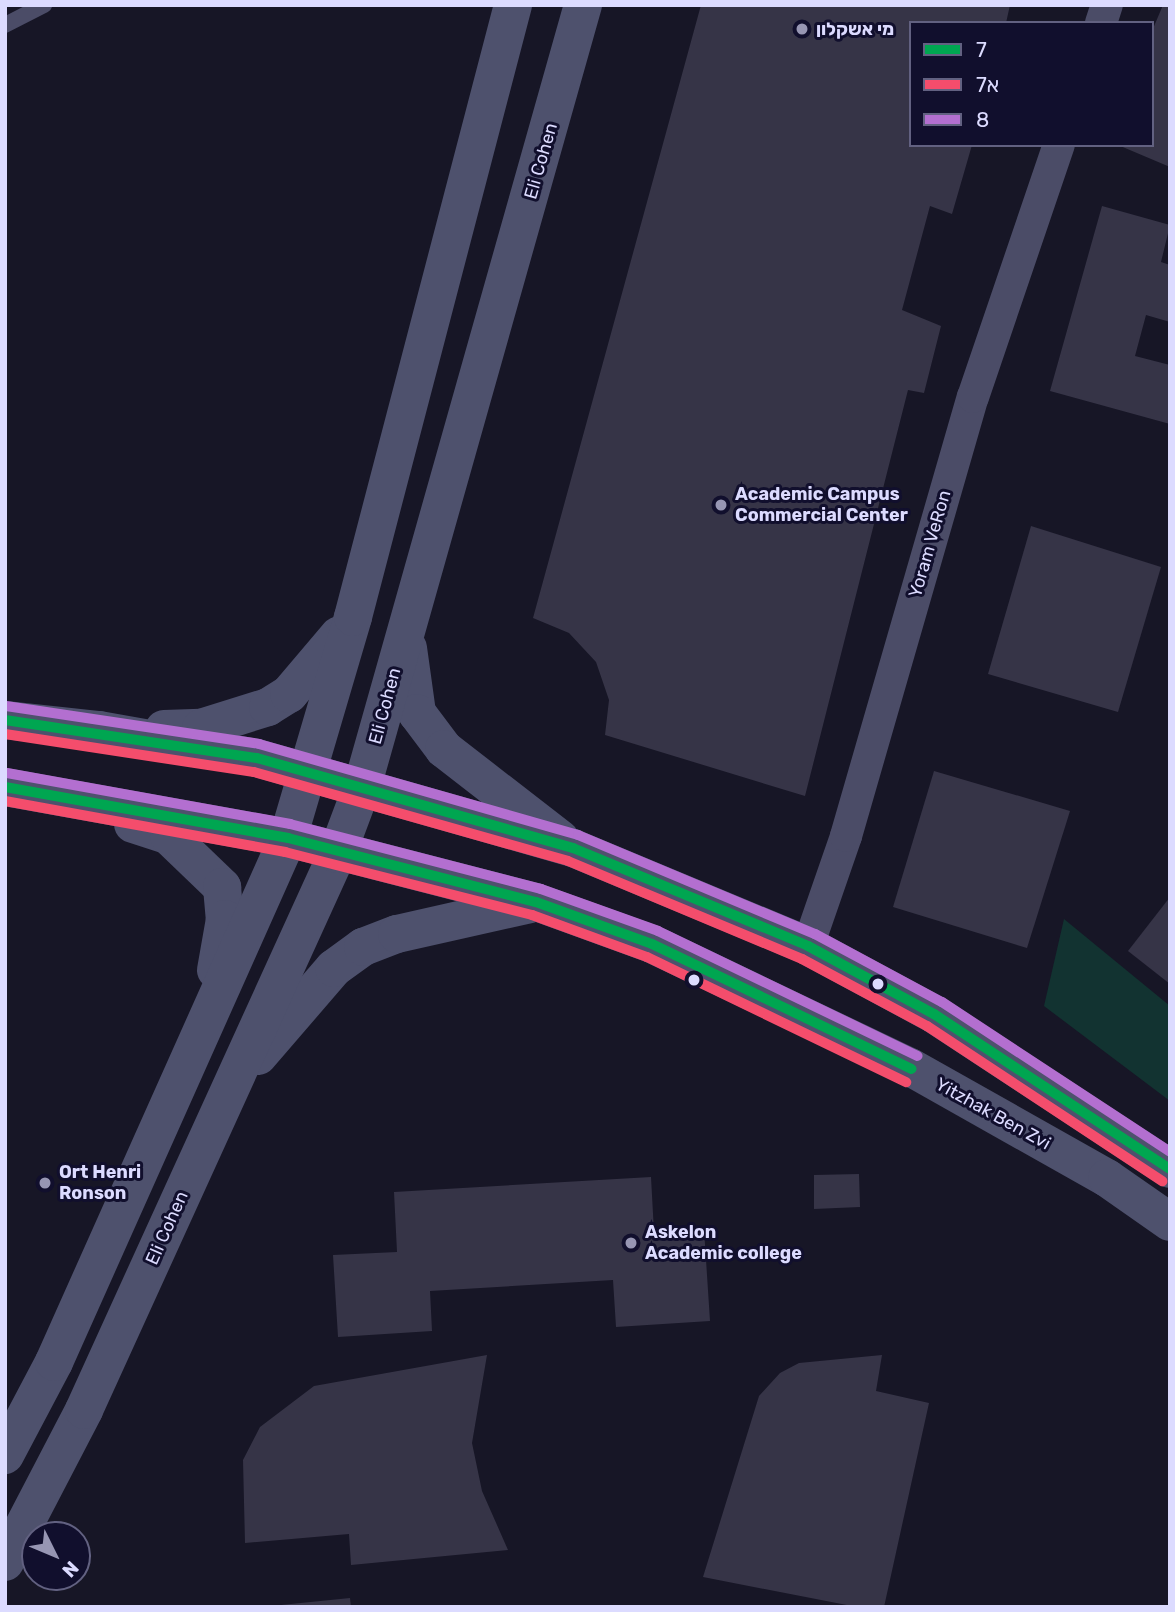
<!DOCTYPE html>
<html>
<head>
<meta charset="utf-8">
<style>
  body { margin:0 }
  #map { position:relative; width:1175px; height:1612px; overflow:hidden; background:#171626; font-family:Rubik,"Noto Sans Hebrew",sans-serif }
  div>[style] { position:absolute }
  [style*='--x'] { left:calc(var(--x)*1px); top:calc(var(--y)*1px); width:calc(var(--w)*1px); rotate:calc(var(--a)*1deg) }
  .green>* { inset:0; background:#123331 }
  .building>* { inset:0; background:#363447 }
  .lane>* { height:16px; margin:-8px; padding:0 8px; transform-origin:8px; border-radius:8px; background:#4b4c67 }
  .street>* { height:32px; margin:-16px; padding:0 16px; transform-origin:16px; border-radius:16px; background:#4b4c67 }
  .secondary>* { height:38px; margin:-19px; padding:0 19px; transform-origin:19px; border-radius:19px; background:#4e516d }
  .bus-1>* { height:10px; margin:-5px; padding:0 5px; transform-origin:5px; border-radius:5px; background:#00a651 }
  .bus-2>* { height:10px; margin:-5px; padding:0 5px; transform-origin:5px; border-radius:5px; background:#f44d6c }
  .bus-3>* { height:10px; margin:-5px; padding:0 5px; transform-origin:5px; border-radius:5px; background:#b36fd0 }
  .dots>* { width:19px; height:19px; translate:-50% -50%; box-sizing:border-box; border:4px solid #110f2d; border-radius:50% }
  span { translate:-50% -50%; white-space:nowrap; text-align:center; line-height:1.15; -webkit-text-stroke:6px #110f2d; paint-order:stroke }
  .poi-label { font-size:18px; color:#dcdbff; font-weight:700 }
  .left { translate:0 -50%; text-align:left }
  .street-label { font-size:18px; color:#dcdbff }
  .frame { position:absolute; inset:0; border:7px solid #dcdbff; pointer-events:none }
  .legend { position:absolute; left:909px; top:21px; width:245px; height:126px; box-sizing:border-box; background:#110f2d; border:2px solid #626181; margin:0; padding:9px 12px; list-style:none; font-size:21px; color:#dcdbff }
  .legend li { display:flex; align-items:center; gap:14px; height:35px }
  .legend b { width:35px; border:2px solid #626181 }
  .north { position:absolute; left:21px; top:1521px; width:70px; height:70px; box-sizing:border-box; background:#110f2d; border:2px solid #626181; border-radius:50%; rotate:133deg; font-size:19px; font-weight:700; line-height:28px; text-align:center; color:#dcdbff }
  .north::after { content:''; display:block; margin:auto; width:24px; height:32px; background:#9796b3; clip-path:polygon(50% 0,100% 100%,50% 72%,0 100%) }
</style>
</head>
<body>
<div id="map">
  <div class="green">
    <i style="clip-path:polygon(1064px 919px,1170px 1006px,1170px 1101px,1044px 1006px)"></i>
  </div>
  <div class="building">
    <i style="clip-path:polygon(701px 5px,1010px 5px,1006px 23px,911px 23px,911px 145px,972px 145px,952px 214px,930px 206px,902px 310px,941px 326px,924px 393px,908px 390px,805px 796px,605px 735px,609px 700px,596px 662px,569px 633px,533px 618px)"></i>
    <i style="clip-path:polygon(1163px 5px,1170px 5px,1170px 167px,1118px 145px,1152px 145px,1152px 31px)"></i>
    <i style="clip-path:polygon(1102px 206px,1170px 225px,1161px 262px,1170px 265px,1170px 322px,1146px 315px,1135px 356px,1170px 365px,1170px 424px,1050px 391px)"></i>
    <i style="clip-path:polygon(1031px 526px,1161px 567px,1118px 712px,988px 674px)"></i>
    <i style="clip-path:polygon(934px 771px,1070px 811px,1027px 948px,893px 907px)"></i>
    <i style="clip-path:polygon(1170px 897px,1170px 984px,1128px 951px)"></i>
    <i style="clip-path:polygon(859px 1174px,860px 1207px,814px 1209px,814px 1175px)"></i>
    <i style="clip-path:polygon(651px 1177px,654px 1232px,704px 1229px,710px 1321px,616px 1327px,613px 1280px,430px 1291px,432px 1331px,338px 1337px,333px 1255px,397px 1252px,394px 1192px)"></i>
    <i style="clip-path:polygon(487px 1355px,472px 1443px,482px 1491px,508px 1550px,351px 1565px,349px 1534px,245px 1543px,243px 1460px,260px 1427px,314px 1386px)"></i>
    <i style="clip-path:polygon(882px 1355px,876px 1391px,929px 1403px,884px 1607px,857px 1607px,703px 1577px,759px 1396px,780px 1373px,799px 1363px)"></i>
    <i style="clip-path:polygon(350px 1598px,351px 1607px,281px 1607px,281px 1605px)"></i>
  </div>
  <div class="lane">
    <i style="--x:5;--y:25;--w:44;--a:-27.1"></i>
  </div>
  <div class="street">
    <i style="--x:1101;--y:23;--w:19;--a:-72"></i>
    <i style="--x:808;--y:946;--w:116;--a:-70.9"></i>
    <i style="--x:846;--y:836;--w:457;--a:-73.9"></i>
    <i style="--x:973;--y:397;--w:266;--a:-71.2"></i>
  </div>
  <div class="secondary">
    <i style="--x:408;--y:648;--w:66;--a:82.1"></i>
    <i style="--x:417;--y:713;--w:45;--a:53.1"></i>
    <i style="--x:444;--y:749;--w:147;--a:37.8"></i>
    <i style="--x:5;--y:720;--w:95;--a:6.1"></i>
    <i style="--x:99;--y:730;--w:160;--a:10"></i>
    <i style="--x:257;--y:758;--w:329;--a:15.9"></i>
    <i style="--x:573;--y:848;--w:255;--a:22.6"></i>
    <i style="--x:808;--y:946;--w:143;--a:28.4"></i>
    <i style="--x:934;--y:1014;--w:282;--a:33.3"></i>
    <i style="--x:164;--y:729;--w:37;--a:-2"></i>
    <i style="--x:201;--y:728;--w:70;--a:-17.4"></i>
    <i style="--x:268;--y:707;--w:25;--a:-32"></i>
    <i style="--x:289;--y:694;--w:77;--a:-49.7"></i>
    <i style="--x:5;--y:787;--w:288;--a:10.2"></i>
    <i style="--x:288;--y:838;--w:256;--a:14.5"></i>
    <i style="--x:536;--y:902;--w:123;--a:19.9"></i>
    <i style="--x:652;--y:944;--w:286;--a:25.5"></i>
    <i style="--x:910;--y:1067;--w:226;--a:29.4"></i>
    <i style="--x:1107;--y:1178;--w:77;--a:34.9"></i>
    <i style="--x:133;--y:824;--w:38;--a:18"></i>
    <i style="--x:169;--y:836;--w:74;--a:43.9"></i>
    <i style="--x:222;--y:887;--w:32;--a:85"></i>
    <i style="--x:225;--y:919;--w:52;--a:100"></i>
    <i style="--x:258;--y:1056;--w:116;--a:-49.2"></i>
    <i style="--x:334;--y:968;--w:36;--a:-36"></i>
    <i style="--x:363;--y:947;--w:36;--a:-21"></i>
    <i style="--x:397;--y:934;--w:136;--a:-12.7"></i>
    <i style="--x:5;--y:1455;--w:105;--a:-62.2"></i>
    <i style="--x:54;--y:1362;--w:574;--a:-65.94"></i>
    <i style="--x:288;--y:838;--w:230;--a:-73.6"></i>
    <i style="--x:353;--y:617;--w:633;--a:-75.35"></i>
    <i style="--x:5;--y:1562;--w:171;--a:-62.5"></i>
    <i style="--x:84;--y:1410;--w:611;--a:-65.53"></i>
    <i style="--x:337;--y:854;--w:72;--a:-69.5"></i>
    <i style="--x:362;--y:787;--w:813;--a:-74.22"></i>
  </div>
  <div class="bus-1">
    <i style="--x:5;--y:720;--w:255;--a:8.6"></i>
    <i style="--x:257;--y:758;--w:329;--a:15.9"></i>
    <i style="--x:573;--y:848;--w:255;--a:22.6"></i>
    <i style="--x:808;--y:946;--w:143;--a:28.4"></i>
    <i style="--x:934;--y:1014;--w:282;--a:33.3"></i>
    <i style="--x:5;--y:787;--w:288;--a:10.2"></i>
    <i style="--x:288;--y:838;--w:256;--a:14.5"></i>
    <i style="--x:536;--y:902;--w:123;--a:19.9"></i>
    <i style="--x:652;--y:944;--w:288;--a:25.7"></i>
  </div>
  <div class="bus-2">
    <i style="--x:5;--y:734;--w:252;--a:8.7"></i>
    <i style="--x:254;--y:772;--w:326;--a:15.8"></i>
    <i style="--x:568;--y:861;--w:254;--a:22.7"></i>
    <i style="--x:802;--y:959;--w:142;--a:28.2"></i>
    <i style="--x:927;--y:1026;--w:282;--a:33.4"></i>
    <i style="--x:5;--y:801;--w:285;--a:10.3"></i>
    <i style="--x:285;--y:852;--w:255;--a:14.3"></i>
    <i style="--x:532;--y:915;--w:122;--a:20.1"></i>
    <i style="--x:647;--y:957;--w:288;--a:25.8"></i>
  </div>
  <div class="bus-3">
    <i style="--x:6;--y:706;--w:256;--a:8.5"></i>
    <i style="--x:259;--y:744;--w:332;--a:15.9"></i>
    <i style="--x:578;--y:835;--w:257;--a:22.7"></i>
    <i style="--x:815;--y:934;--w:144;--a:28.2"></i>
    <i style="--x:942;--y:1002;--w:273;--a:33.3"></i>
    <i style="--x:7;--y:773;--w:288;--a:10.2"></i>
    <i style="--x:290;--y:824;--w:259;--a:14.5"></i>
    <i style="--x:541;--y:889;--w:124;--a:19.7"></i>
    <i style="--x:658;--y:931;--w:288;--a:25.7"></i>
  </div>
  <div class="dots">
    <i style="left:802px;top:29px;background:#9796b3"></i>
    <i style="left:721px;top:505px;background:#9796b3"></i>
    <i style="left:694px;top:980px;background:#dcdbff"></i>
    <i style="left:878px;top:984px;background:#dcdbff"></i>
    <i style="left:45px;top:1183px;background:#9796b3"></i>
    <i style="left:631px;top:1243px;background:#9796b3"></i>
  </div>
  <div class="poi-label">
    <span class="left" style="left:816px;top:29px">מי אשקלון</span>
    <span class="left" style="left:735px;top:505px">Academic Campus<br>Commercial Center</span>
    <span class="left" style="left:59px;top:1183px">Ort Henri<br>Ronson</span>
    <span class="left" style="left:645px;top:1243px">Askelon<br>Academic college</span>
  </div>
  <div class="street-label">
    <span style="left:541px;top:161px;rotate:-74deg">Eli Cohen</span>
    <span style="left:930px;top:544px;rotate:-74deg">Yoram VeRon</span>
    <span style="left:385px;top:706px;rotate:-75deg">Eli Cohen</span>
    <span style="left:993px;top:1114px;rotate:29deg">Yitzhak Ben Zvi</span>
    <span style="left:167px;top:1228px;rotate:-66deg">Eli Cohen</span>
  </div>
  <div class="frame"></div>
  <ul class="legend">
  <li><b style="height:9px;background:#00a651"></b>7</li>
  <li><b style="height:9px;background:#f44d6c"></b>7א</li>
  <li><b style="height:9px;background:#b36fd0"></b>8</li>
  </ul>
  <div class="north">N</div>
</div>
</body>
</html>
